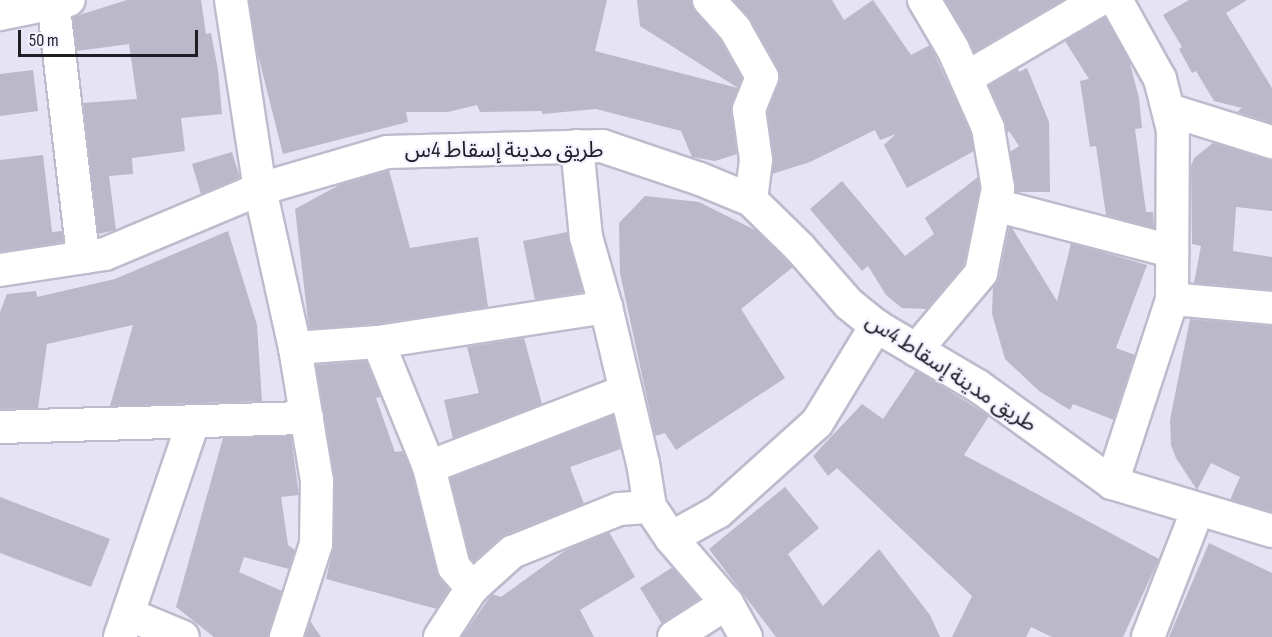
<!DOCTYPE html>
<html>
<head>
<meta charset="utf-8">
<style>
  body { margin:0 }
  #map { position:relative; width:1272px; height:637px; overflow:hidden; background:#e5e3f4; font-family:"Sofia Sans Condensed","Noto Sans Arabic",sans-serif }
  div>[style] { position:absolute }
  [style*='--x'] { left:calc(var(--x)*1px); top:calc(var(--y)*1px); width:calc(var(--w)*1px); rotate:calc(var(--a)*1deg) }
  .building>* { inset:0; background:#bab8c9 }
  .roads { filter:drop-shadow(2px 0 #bdbbcc) drop-shadow(-2px 0 #bdbbcc) drop-shadow(0 2px #bdbbcc) drop-shadow(0 -2px #bdbbcc) }
  .minor>* { height:32px; margin:-16px; padding:0 16px; transform-origin:16px; border-radius:16px; background:#fff }
  span { translate:-50% -50%; white-space:nowrap; text-align:center; line-height:1.15; -webkit-text-stroke:4.5px #f2f1ff; paint-order:stroke }
  .street-label { font-size:22px; color:#1e1e24 }
  .scale { position:absolute; left:18px; top:30px; width:180px; height:27px; box-sizing:border-box; border:3px solid #1e1e24; border-top:0; padding-left:8px; font-size:18px; line-height:21px; white-space:nowrap; color:#1e1e24; -webkit-text-stroke:4px #f2f1ff; paint-order:stroke }
</style>
</head>
<body>
<div id="map">
  <div class="building">
    <i style="clip-path:polygon(127px 0,201px 0,206px 34px,211px 33px,218px 70px,222px 114px,181px 118px,185px 151px,132px 158px,133px 174px,109px 176px,116px 230px,98px 234px,83px 103px,137px 99px,129px 44px,77px 51px,73px 17px)"></i>
    <i style="clip-path:polygon(249px 0,607px 0,595px 51px,738px 88px,640px 26px,637px 0,692px 0,695px 12px,720px 40px,742px 78px,731px 112px,737px 154px,715px 161px,692px 157px,681px 131px,596px 109px,542px 114px,542px 111px,480px 112px,477px 105px,448px 112px,406px 112px,408px 122px,283px 154px,256px 47px)"></i>
    <i style="clip-path:polygon(733px 0,832px 0,844px 20px,873px 0,911px 55px,930px 45px,971px 133px,974px 151px,907px 188px,884px 145px,896px 134px,880px 140px,875px 130px,810px 162px,772px 174px,774px 158px,767px 112px,780px 75px,751px 20px)"></i>
    <i style="clip-path:polygon(945px 0,1063px 0,974px 52px)"></i>
    <i style="clip-path:polygon(1189px 0,1247px 0,1226px 13px,1272px 88px,1272px 123px,1237px 112px,1242px 108px,1214px 101px,1196px 71px,1192px 73px,1179px 49px,1182px 47px,1163px 15px)"></i>
    <i style="clip-path:polygon(1105px 17px,1129px 60px,1139px 98px,1142px 128px,1135px 129px,1146px 212px,1153px 212px,1154px 228px,1106px 215px,1096px 146px,1090px 147px,1080px 81px,1089px 79px,1065px 41px)"></i>
    <i style="clip-path:polygon(1027px 68px,1049px 122px,1050px 192px,1016px 192px,1010px 152px,1019px 146px,1009px 131px,1007px 133px,989px 85px,1018px 69px,1019px 72px)"></i>
    <i style="clip-path:polygon(33px 70px,38px 111px,0 116px,0 74px)"></i>
    <i style="clip-path:polygon(1213px 143px,1272px 159px,1272px 211px,1236px 207px,1233px 251px,1272px 257px,1272px 290px,1194px 283px,1201px 246px,1192px 244px,1191px 166px,1194px 158px)"></i>
    <i style="clip-path:polygon(232px 152px,240px 178px,201px 194px,192px 164px)"></i>
    <i style="clip-path:polygon(43px 155px,52px 232px,62px 231px,63px 242px,0 252px,0 160px)"></i>
    <i style="clip-path:polygon(389px 170px,410px 248px,478px 237px,488px 307px,376px 324px,309px 329px,295px 209px,341px 184px)"></i>
    <i style="clip-path:polygon(978px 177px,980px 188px,964px 265px,927px 309px,902px 308px,886px 295px,868px 266px,862px 271px,810px 209px,842px 181px,905px 256px,934px 234px,925px 218px)"></i>
    <i style="clip-path:polygon(645px 196px,699px 202px,757px 231px,793px 267px,741px 309px,785px 378px,676px 450px,665px 433px,655px 436px,620px 273px,619px 223px)"></i>
    <i style="clip-path:polygon(1009px 227px,1012px 228px,1057px 301px,1071px 243px,1147px 265px,1116px 348px,1135px 355px,1114px 420px,1073px 404px,1070px 410px,1039px 391px,1005px 359px,992px 314px,993px 287px,999px 277px)"></i>
    <i style="clip-path:polygon(228px 231px,257px 325px,262px 401px,110px 406px,133px 325px,47px 344px,38px 408px,0 409px,0 312px,7px 294px,36px 291px,37px 297px,115px 279px)"></i>
    <i style="clip-path:polygon(567px 232px,583px 292px,535px 300px,523px 241px)"></i>
    <i style="clip-path:polygon(1190px 319px,1272px 326px,1272px 512px,1230px 500px,1240px 477px,1211px 463px,1197px 490px,1176px 458px,1171px 445px,1170px 420px)"></i>
    <i style="clip-path:polygon(524px 338px,542px 404px,453px 439px,444px 400px,479px 393px,467px 347px)"></i>
    <i style="clip-path:polygon(366px 361px,381px 397px,376px 398px,395px 452px,403px 451px,412px 473px,437px 571px,450px 589px,437px 609px,326px 579px,334px 544px,335px 481px,316px 365px)"></i>
    <i style="clip-path:polygon(916px 370px,989px 416px,964px 455px,1159px 559px,1123px 637px,1052px 637px,1031px 627px,1026px 637px,952px 637px,972px 596px,837px 468px,828px 476px,813px 456px,862px 404px,883px 419px)"></i>
    <i style="clip-path:polygon(613px 415px,621px 449px,570px 467px,584px 504px,505px 535px,474px 562px,470px 559px,450px 478px)"></i>
    <i style="clip-path:polygon(291px 436px,299px 495px,281px 497px,288px 545px,295px 550px,289px 569px,244px 557px,239px 572px,282px 591px,269px 637px,214px 637px,176px 607px,223px 438px)"></i>
    <i style="clip-path:polygon(785px 487px,819px 528px,788px 554px,823px 606px,879px 549px,930px 615px,940px 637px,776px 637px,709px 549px)"></i>
    <i style="clip-path:polygon(0 497px,110px 539px,91px 587px,0 553px)"></i>
    <i style="clip-path:polygon(609px 532px,635px 577px,580px 610px,594px 637px,462px 637px,492px 594px,501px 597px,566px 550px)"></i>
    <i style="clip-path:polygon(1209px 543px,1272px 573px,1272px 637px,1169px 637px)"></i>
    <i style="clip-path:polygon(673px 567px,700px 599px,662px 624px,640px 588px)"></i>
    <i style="clip-path:polygon(310px 621px,321px 637px,305px 637px)"></i>
  </div>
  <div class="roads">
    <div class="minor">
      <i style="--x:53;--y:0;--w:259;--a:83.3"></i>
      <i style="--x:231;--y:0;--w:191;--a:81.3"></i>
      <i style="--x:260;--y:189;--w:163;--a:77.6"></i>
      <i style="--x:295;--y:348;--w:135;--a:80.6"></i>
      <i style="--x:317;--y:481;--w:63;--a:90.9"></i>
      <i style="--x:316;--y:544;--w:98;--a:107.9"></i>
      <i style="--x:709;--y:0;--w:39;--a:48"></i>
      <i style="--x:735;--y:29;--w:55;--a:60.6"></i>
      <i style="--x:762;--y:77;--w:35;--a:112"></i>
      <i style="--x:749;--y:110;--w:50;--a:82"></i>
      <i style="--x:756;--y:160;--w:40;--a:97.1"></i>
      <i style="--x:0;--y:14;--w:70;--a:-11.5"></i>
      <i style="--x:966;--y:78;--w:154;--a:-30.4"></i>
      <i style="--x:1169;--y:110;--w:108;--a:17.3"></i>
      <i style="--x:577;--y:146;--w:91;--a:84.4"></i>
      <i style="--x:586;--y:237;--w:73;--a:74.1"></i>
      <i style="--x:606;--y:307;--w:160;--a:76.7"></i>
      <i style="--x:643;--y:463;--w:45;--a:81"></i>
      <i style="--x:650;--y:507;--w:37;--a:56"></i>
      <i style="--x:671;--y:538;--w:86;--a:49.3"></i>
      <i style="--x:727;--y:603;--w:39;--a:61"></i>
      <i style="--x:995;--y:205;--w:183;--a:14.6"></i>
      <i style="--x:0;--y:270;--w:106;--a:-8.7"></i>
      <i style="--x:105;--y:254;--w:168;--a:-22.8"></i>
      <i style="--x:260;--y:189;--w:132;--a:-16.2"></i>
      <i style="--x:387;--y:152;--w:215;--a:-1.6"></i>
      <i style="--x:602;--y:146;--w:103;--a:18.6"></i>
      <i style="--x:700;--y:179;--w:55;--a:22.4"></i>
      <i style="--x:751;--y:200;--w:69;--a:44.4"></i>
      <i style="--x:800;--y:248;--w:74;--a:48.8"></i>
      <i style="--x:849;--y:304;--w:35;--a:39"></i>
      <i style="--x:876;--y:326;--w:118;--a:30.5"></i>
      <i style="--x:978;--y:386;--w:165;--a:35.9"></i>
      <i style="--x:1112;--y:483;--w:167;--a:16.7"></i>
      <i style="--x:1172;--y:299;--w:100;--a:5.1"></i>
      <i style="--x:378;--y:342;--w:135;--a:67.8"></i>
      <i style="--x:429;--y:467;--w:103;--a:76"></i>
      <i style="--x:454;--y:567;--w:28;--a:49"></i>
      <i style="--x:295;--y:348;--w:83;--a:-4.1"></i>
      <i style="--x:378;--y:342;--w:231;--a:-8.7"></i>
      <i style="--x:916;--y:350;--w:101;--a:-49.8"></i>
      <i style="--x:981;--y:273;--w:87;--a:-78.7"></i>
      <i style="--x:998;--y:188;--w:61;--a:-99.5"></i>
      <i style="--x:988;--y:128;--w:86;--a:-113.9"></i>
      <i style="--x:953;--y:49;--w:57;--a:-120.6"></i>
      <i style="--x:0;--y:427;--w:307;--a:-1.7"></i>
      <i style="--x:429;--y:467;--w:211;--a:-21.1"></i>
      <i style="--x:1112;--y:483;--w:194;--a:-71.9"></i>
      <i style="--x:1172;--y:299;--w:169;--a:-89.7"></i>
      <i style="--x:1173;--y:130;--w:53;--a:-104.3"></i>
      <i style="--x:1160;--y:79;--w:90;--a:-119.1"></i>
      <i style="--x:671;--y:538;--w:54;--a:-29"></i>
      <i style="--x:718;--y:512;--w:133;--a:-42"></i>
      <i style="--x:817;--y:423;--w:114;--a:-58.7"></i>
      <i style="--x:130;--y:615;--w:57;--a:22.5"></i>
      <i style="--x:120;--y:637;--w:226;--a:-71.2"></i>
      <i style="--x:440;--y:637;--w:59;--a:-56.9"></i>
      <i style="--x:472;--y:588;--w:54;--a:-42"></i>
      <i style="--x:512;--y:552;--w:115;--a:-21.9"></i>
      <i style="--x:619;--y:509;--w:31;--a:-4"></i>
      <i style="--x:674;--y:637;--w:63;--a:-32.7"></i>
      <i style="--x:1148;--y:637;--w:137;--a:-68.7"></i>
    </div>
  </div>
  <div class="street-label">
    <span style="left:504px;top:151px">طريق مدينة إسقاط 4س</span>
    <span style="left:951px;top:373px;rotate:33deg">طريق مدينة إسقاط 4س</span>
  </div>
  <div class="scale">50 m</div>
</div>
</body>
</html>
